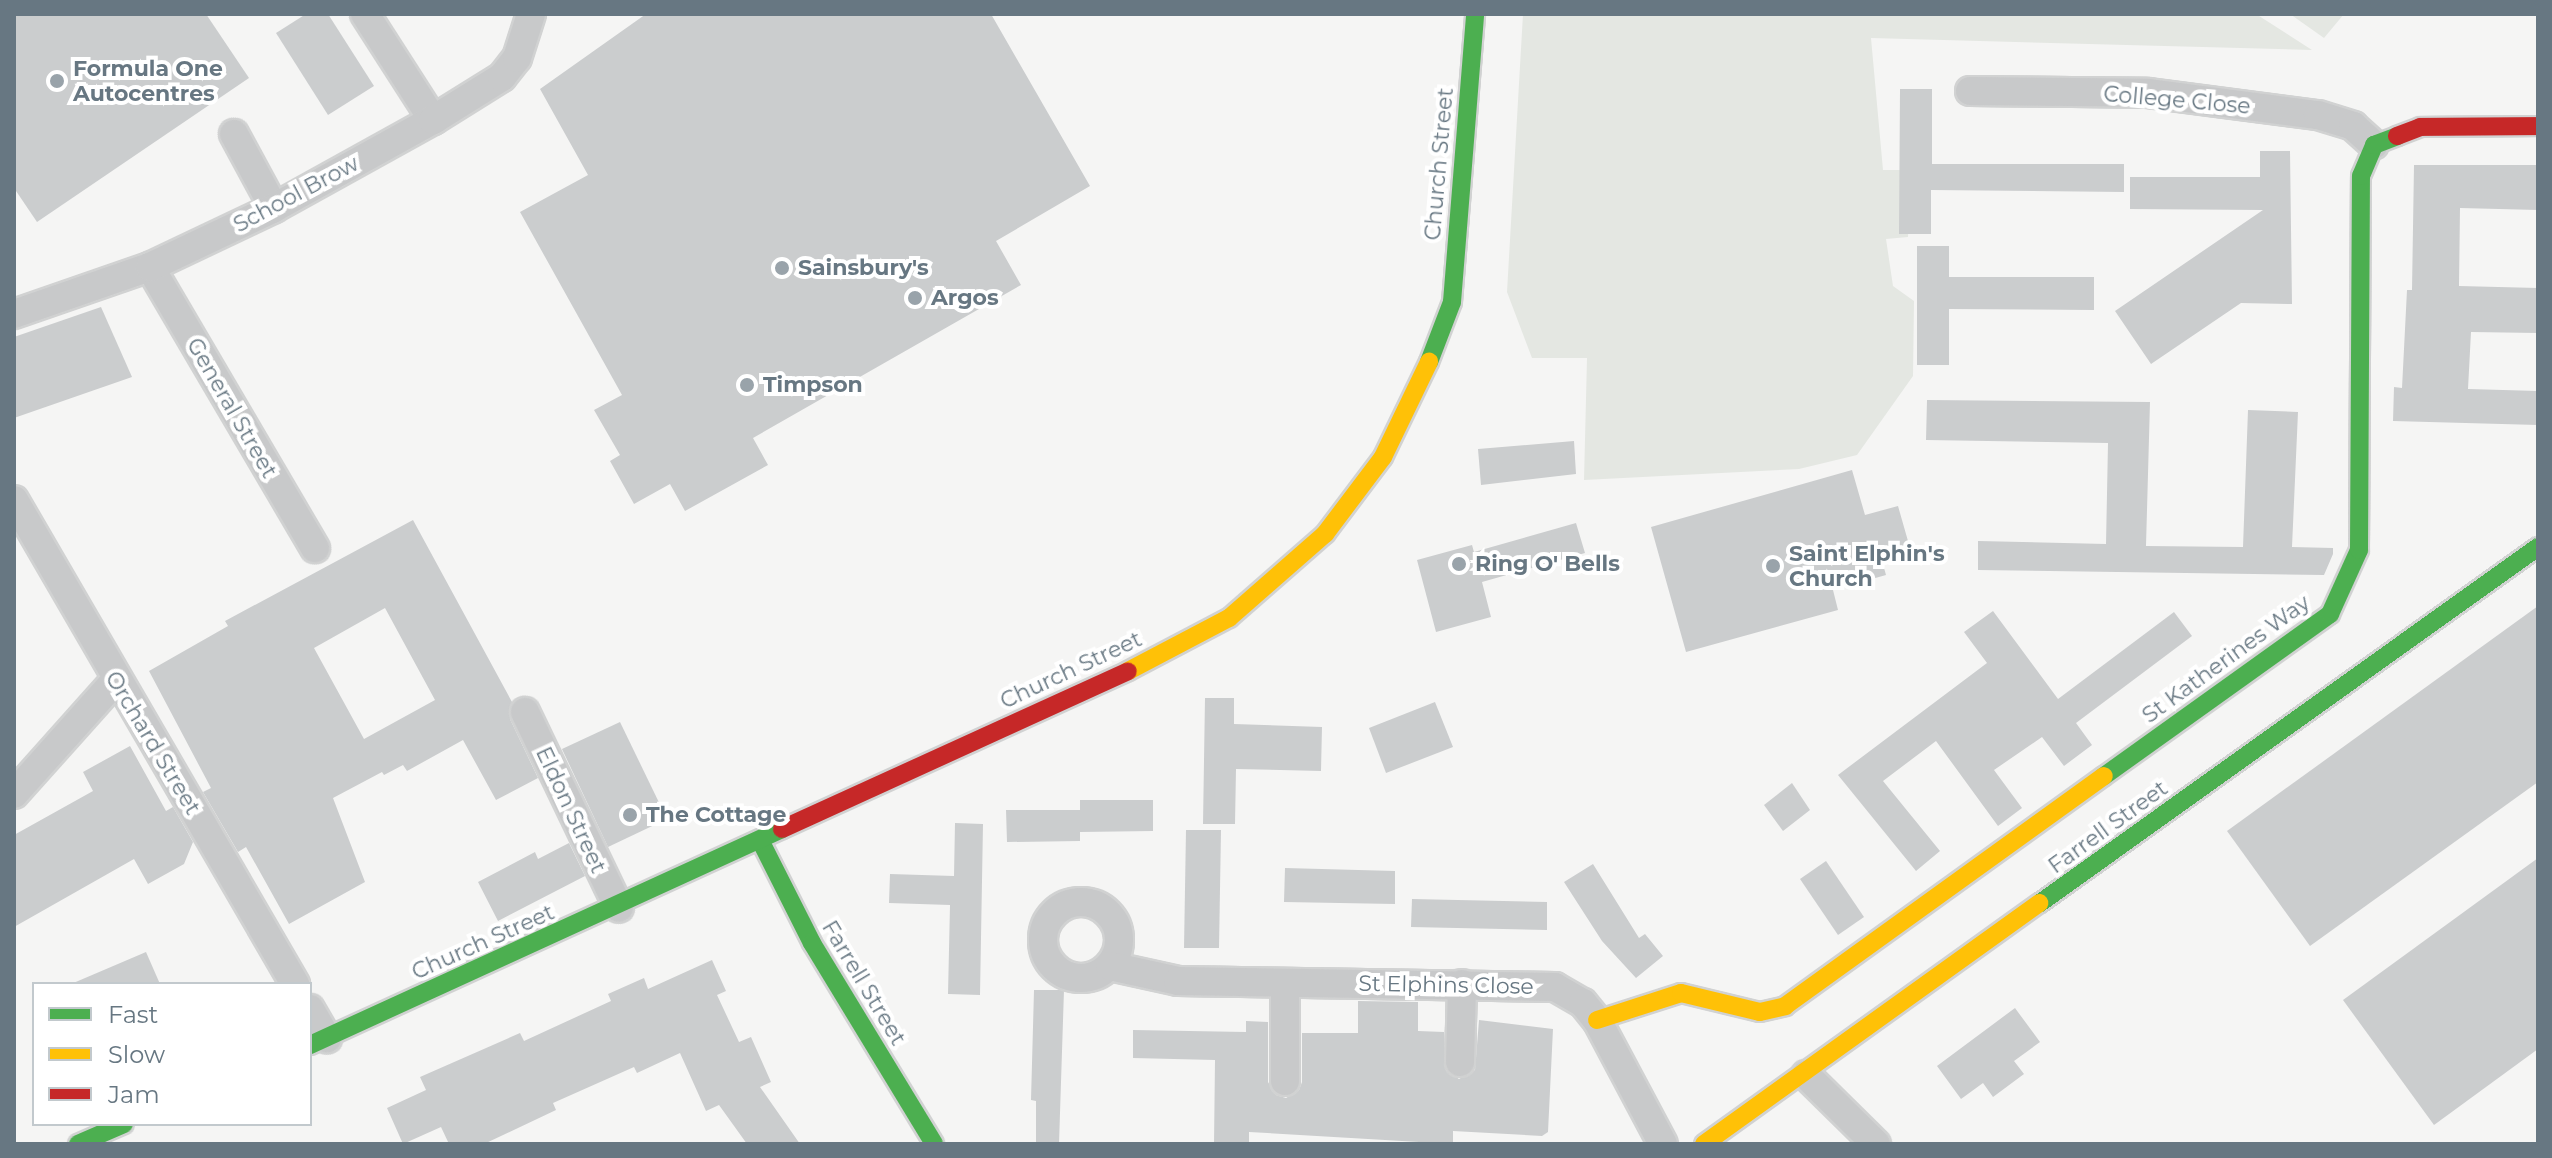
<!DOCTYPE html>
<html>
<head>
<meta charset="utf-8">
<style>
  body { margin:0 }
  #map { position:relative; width:2552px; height:1158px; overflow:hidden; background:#f5f5f4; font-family:Montserrat,sans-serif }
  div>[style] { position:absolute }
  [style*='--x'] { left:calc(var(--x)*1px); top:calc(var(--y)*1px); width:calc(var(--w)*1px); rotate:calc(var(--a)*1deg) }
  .green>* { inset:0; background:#e4e7e2 }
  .building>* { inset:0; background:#cbcdce }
  .roads { filter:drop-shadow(2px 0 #d1d2d2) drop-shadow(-2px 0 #d1d2d2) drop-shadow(0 2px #d1d2d2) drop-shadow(0 -2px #d1d2d2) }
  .street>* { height:28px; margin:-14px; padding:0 14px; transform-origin:14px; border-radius:14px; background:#c8c9ca }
  .street>.ring { margin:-14px; padding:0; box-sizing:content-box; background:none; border:28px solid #c8c9ca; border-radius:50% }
  .fast>* { height:18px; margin:-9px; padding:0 9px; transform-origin:9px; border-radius:9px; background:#4caf50 }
  .slow>* { height:18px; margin:-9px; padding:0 9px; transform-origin:9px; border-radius:9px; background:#ffc107 }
  .jam>* { height:18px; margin:-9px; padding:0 9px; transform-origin:9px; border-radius:9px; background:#c62828 }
  .dots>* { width:22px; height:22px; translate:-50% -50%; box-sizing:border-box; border:4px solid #fff; border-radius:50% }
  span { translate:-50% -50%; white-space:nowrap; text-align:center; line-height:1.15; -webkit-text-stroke:8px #fff; paint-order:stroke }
  .poi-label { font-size:22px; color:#677782; font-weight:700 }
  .left { translate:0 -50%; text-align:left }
  .street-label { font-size:22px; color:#677782 }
  .frame { position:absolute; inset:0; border:16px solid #677782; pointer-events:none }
  .legend { position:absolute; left:32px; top:982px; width:280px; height:144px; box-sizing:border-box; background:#fff; border:2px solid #c2c9cd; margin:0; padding:10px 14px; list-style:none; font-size:24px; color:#677782 }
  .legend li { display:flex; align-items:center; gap:16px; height:40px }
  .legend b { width:40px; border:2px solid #c2c9cd }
</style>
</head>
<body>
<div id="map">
  <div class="green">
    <i style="clip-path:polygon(1523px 14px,2256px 14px,2312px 50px,1871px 38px,1883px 170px,1910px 170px,1908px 237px,1886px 239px,1893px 286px,1914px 301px,1913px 376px,1857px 455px,1799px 469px,1584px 480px,1587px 358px,1532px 358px,1507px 292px)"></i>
    <i style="clip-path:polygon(2290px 14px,2344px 14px,2324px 38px)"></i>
  </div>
  <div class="building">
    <i style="clip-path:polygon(14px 14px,206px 14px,249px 78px,37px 222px,14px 188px)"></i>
    <i style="clip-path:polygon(306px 14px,328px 14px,374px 86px,328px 115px,276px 33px)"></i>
    <i style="clip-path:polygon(646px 14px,991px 14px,1090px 186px,996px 241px,1021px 285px,753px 438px,768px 465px,685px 511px,670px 484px,634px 504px,610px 461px,620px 455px,594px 410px,622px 395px,520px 212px,588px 175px,540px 89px)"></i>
    <i style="clip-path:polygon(1900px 89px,1932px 89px,1932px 164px,2124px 164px,2124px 192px,1931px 190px,1931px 234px,1899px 234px)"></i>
    <i style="clip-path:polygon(2260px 151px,2290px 151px,2292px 304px,2241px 303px,2151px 364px,2115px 311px,2263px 210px,2130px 209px,2130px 177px,2260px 177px)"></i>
    <i style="clip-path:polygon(2414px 165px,2538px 165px,2538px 210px,2460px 208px,2459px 286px,2538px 288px,2538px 333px,2471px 332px,2468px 389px,2538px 391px,2538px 425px,2393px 421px,2394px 387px,2402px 388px,2407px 290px,2412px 290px)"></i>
    <i style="clip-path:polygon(1917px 246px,1949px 246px,1949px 277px,2094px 277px,2094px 310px,1949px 309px,1949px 365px,1917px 365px)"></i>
    <i style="clip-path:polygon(101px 307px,132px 377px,14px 418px,14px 337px)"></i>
    <i style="clip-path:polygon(1927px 400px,2150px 402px,2146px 546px,2243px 547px,2248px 410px,2298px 412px,2292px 547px,2333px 548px,2333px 554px,2324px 575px,1978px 570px,1978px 541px,2106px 544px,2108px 443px,1926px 440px)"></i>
    <i style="clip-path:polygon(1574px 441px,1576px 474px,1481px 485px,1478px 449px)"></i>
    <i style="clip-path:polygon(1852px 470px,1865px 515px,1898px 506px,1910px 548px,1881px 557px,1886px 575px,1833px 590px,1838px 610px,1686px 652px,1651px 527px)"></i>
    <i style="clip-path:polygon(evenodd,413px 520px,512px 702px,510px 719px,538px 778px,496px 800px,463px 740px,407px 771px,403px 765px,384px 775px,382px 772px,333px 798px,365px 882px,289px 924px,246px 847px,238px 852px,203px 792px,211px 788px,149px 671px,228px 626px,225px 621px,413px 520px,385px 608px,435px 700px,364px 739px,314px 648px,385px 608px)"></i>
    <i style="clip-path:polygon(1576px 523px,1585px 553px,1482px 582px,1491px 617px,1436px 632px,1417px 560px,1472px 545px,1474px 552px)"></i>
    <i style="clip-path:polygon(2538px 606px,2538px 782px,2310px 946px,2227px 831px)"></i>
    <i style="clip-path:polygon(1993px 611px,2058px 699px,2174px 612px,2192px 636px,2076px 723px,2092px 745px,2064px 766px,2042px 737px,1994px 770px,2022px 808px,1998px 826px,1936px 741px,1883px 781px,1940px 851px,1916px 871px,1838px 775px,1987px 663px,1964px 632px)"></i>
    <i style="clip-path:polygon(1205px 698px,1234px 698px,1234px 724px,1322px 727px,1321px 771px,1236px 769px,1235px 824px,1203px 824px)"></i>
    <i style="clip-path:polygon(1435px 702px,1453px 747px,1386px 773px,1369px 728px)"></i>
    <i style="clip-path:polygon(620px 722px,667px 819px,608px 847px,562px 749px)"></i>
    <i style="clip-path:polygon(130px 746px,166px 811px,173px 807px,193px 842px,184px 864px,148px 884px,134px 859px,14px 927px,14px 835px,93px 791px,83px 772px)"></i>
    <i style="clip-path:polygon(1792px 783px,1810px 810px,1783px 831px,1764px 805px)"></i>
    <i style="clip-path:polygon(1080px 800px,1153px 800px,1153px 831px,1080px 832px,1080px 841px,1007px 842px,1006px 810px,1080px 810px)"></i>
    <i style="clip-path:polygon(955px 823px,983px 824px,980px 995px,948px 994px,950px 905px,889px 903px,890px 874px,954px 876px)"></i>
    <i style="clip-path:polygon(1186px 830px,1221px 830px,1219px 948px,1184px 948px)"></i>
    <i style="clip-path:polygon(569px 843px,585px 876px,498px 921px,478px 882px,535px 852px,538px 859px)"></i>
    <i style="clip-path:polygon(2538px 858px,2538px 1049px,2434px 1125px,2343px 1000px)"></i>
    <i style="clip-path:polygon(1826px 861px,1864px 917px,1838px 935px,1800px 879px)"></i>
    <i style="clip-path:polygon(1593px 864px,1639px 938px,1645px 934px,1663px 956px,1636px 978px,1602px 941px,1564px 882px)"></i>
    <i style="clip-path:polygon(1285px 868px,1395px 871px,1395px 904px,1284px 902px)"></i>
    <i style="clip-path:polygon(1412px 899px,1547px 902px,1547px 930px,1411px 927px)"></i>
    <i style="clip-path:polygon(146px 952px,160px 984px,71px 984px)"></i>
    <i style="clip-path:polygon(712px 960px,726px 991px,717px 995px,739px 1042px,751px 1037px,771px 1082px,760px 1087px,800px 1144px,747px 1144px,719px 1105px,706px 1111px,680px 1053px,637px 1073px,634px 1067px,553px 1103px,556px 1110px,484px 1144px,449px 1144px,441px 1127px,403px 1144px,387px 1108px,426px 1090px,420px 1077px,520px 1033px,524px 1041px,611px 1001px,608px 994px,644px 978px,648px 989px)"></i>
    <i style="clip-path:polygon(1034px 990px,1064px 990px,1059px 1144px,1036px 1144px,1036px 1101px,1031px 1100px)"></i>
    <i style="clip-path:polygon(1358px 1001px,1418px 1002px,1418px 1031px,1444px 1032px,1445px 1069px,1459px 1079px,1475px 1070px,1479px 1020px,1553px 1029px,1548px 1132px,1542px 1136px,1453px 1131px,1453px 1144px,1249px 1132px,1249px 1144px,1214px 1144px,1215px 1060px,1133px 1058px,1133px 1030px,1246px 1032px,1246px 1021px,1268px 1022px,1268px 1082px,1276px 1095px,1286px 1098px,1299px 1090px,1302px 1082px,1302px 1033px,1358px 1033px)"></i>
    <i style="clip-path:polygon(2015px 1008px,2040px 1042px,2014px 1061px,2024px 1074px,1993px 1097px,1983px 1083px,1961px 1099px,1937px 1066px)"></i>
  </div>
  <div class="roads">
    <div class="street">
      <i style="--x:365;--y:14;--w:126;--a:57.3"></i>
      <i style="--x:1970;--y:91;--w:178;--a:0.6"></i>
      <i style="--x:2148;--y:93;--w:171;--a:7.4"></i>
      <i style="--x:2318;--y:115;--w:37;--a:17"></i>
      <i style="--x:2353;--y:126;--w:28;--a:42"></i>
      <i style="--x:234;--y:134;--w:84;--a:61.6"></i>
      <i style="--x:150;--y:267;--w:326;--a:59.6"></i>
      <i style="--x:14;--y:314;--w:144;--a:-19.1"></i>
      <i style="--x:150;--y:267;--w:137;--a:-25.4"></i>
      <i style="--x:274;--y:208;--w:182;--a:-29"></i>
      <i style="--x:433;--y:120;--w:81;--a:-31.9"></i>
      <i style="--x:502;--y:77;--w:24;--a:-52"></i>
      <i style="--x:517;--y:58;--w:46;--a:-72.3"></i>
      <i style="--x:14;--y:500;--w:560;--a:59.86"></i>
      <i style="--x:525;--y:712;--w:217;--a:64.4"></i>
      <i style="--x:14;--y:794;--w:153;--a:-48.2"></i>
      <i class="ring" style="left:1043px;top:902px;width:48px;height:48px"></i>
      <i style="--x:1110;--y:966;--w:70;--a:12.4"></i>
      <i style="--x:1178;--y:981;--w:377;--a:0.9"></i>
      <i style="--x:1555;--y:987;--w:32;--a:30"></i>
      <i style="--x:1583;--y:1003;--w:22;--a:51"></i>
      <i style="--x:1597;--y:1020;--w:140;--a:62"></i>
      <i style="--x:1285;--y:983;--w:98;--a:90"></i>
      <i style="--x:310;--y:1009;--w:34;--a:60"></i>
      <i style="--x:1460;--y:1062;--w:78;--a:-88.5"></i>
      <i style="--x:1806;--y:1075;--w:98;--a:44.6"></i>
    </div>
    <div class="fast">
      <i style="--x:1429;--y:362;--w:64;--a:-69"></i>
      <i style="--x:1452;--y:302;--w:289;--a:-85.4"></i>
      <i style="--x:2104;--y:776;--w:278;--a:-35.6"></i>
      <i style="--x:2330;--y:614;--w:70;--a:-65.6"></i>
      <i style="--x:2359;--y:550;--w:374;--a:-89.7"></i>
      <i style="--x:2361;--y:176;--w:34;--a:-67"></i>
      <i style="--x:2374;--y:145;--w:25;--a:-21"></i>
      <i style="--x:761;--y:842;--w:113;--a:63.2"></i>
      <i style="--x:812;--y:943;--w:235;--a:58.7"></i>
      <i style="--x:2040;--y:903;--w:612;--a:-35.56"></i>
      <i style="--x:310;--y:1045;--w:519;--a:-24.59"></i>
      <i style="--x:78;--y:1144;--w:50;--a:-23.5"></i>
    </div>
    <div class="slow">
      <i style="--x:1128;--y:671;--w:114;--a:-27.7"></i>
      <i style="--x:1229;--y:618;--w:128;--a:-41.2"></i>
      <i style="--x:1325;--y:534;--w:96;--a:-53"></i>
      <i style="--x:1383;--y:457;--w:106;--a:-64.2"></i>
      <i style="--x:1597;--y:1020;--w:88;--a:-17.8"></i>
      <i style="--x:1681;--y:993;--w:81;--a:13.5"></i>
      <i style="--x:1760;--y:1012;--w:26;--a:-13"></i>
      <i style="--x:1785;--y:1006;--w:393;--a:-35.8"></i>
      <i style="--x:1704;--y:1144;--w:413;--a:-35.7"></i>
    </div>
    <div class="jam">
      <i style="--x:2397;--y:136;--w:25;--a:-21"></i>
      <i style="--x:2420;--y:127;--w:118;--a:-0.5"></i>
      <i style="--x:782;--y:829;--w:380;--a:-24.5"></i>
    </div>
  </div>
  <div class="dots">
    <i style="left:57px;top:81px;background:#99a3aa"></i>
    <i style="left:782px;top:268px;background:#99a3aa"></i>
    <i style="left:915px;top:298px;background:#99a3aa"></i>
    <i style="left:747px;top:385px;background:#99a3aa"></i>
    <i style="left:1459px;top:564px;background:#99a3aa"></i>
    <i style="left:1773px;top:566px;background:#99a3aa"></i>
    <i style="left:630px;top:815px;background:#99a3aa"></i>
  </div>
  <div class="poi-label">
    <span class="left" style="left:73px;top:81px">Formula One<br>Autocentres</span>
    <span class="left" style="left:798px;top:268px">Sainsbury's</span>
    <span class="left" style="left:931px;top:298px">Argos</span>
    <span class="left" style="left:763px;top:385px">Timpson</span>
    <span class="left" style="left:1789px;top:566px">Saint Elphin's<br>Church</span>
    <span class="left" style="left:1475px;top:564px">Ring O' Bells</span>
    <span class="left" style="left:646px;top:815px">The Cottage</span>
  </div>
  <div class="street-label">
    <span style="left:2177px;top:100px;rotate:5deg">College Close</span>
    <span style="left:1439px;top:164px;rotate:-85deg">Church Street</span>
    <span style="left:296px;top:194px;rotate:-28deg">School Brow</span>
    <span style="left:232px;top:408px;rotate:60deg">General Street</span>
    <span style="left:2226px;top:659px;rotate:-36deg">St Katherines Way</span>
    <span style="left:1071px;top:670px;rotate:-25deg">Church Street</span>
    <span style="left:153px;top:743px;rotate:59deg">Orchard Street</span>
    <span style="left:571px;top:810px;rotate:65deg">Eldon Street</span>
    <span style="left:2108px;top:827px;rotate:-36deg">Farrell Street</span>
    <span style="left:483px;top:942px;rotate:-24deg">Church Street</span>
    <span style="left:864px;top:983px;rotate:59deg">Farrell Street</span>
    <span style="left:1446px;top:985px;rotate:1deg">St Elphins Close</span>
  </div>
  <div class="frame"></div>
  <ul class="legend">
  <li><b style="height:10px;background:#4caf50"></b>Fast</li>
  <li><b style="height:10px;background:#ffc107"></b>Slow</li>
  <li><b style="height:10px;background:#c62828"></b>Jam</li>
  </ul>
</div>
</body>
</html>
